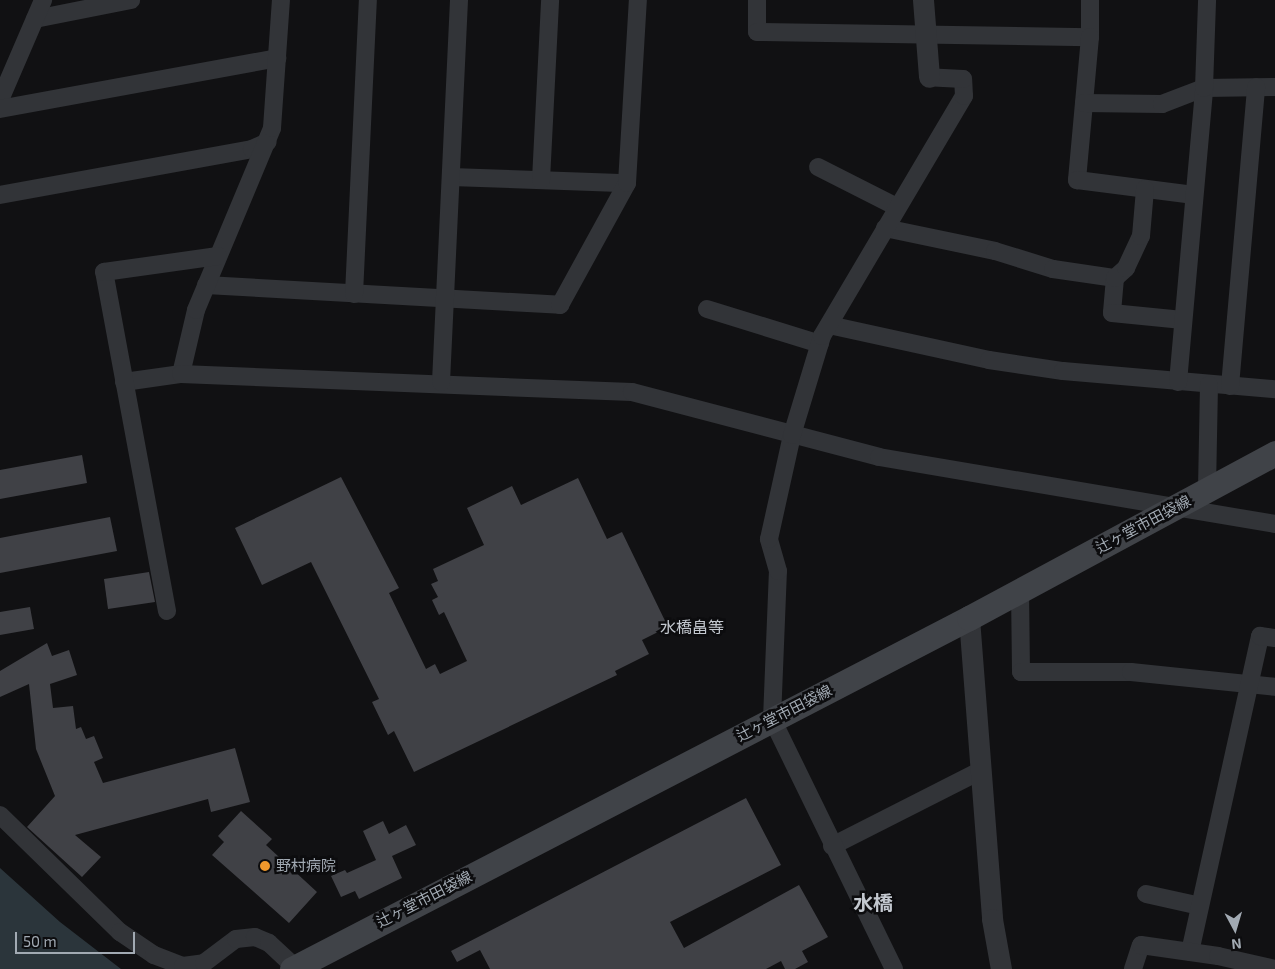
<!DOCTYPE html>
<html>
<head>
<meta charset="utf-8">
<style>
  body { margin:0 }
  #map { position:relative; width:1275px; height:969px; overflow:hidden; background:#111113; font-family:"Exo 2","Noto Sans JP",sans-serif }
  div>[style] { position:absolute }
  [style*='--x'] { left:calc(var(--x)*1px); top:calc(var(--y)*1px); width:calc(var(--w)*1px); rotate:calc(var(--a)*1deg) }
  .water>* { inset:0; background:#2b353b }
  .building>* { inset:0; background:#404146 }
  .minor>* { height:18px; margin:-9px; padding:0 9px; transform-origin:9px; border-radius:9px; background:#323438 }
  .tertiary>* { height:21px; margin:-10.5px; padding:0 10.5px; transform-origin:10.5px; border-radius:10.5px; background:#323438 }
  .secondary>* { height:25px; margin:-12.5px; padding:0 12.5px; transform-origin:12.5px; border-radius:12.5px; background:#404348 }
  .dots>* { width:14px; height:14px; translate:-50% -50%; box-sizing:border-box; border:2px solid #0c0c0e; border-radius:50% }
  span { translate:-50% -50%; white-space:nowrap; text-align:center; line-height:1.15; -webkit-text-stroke:5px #0c0c0e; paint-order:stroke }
  .street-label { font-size:15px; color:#a2aab3 }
  .poi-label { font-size:15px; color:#a2aab3 }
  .left { translate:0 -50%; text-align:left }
  .neighbourhood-label { font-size:16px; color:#c3c8cf }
  .district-label { font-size:20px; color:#c3c8cf; font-weight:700 }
  .north { position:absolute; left:1210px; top:904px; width:50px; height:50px; -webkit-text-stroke:4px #0c0c0e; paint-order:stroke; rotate:174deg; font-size:14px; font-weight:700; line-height:20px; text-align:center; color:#a2aab3 }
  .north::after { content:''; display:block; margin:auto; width:18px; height:22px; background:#a2aab3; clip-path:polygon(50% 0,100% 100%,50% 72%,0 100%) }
  .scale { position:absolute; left:15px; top:932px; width:120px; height:22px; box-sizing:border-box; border:2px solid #a2aab3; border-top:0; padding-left:6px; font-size:15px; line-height:18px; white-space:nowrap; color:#a2aab3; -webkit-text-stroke:4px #0c0c0e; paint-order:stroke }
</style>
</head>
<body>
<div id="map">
  <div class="water">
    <i style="clip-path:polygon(0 868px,60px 922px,121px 969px,0 969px)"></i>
  </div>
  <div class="building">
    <i style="clip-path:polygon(82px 455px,87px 483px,0 499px,0 470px)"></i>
    <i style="clip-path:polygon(341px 477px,399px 588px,389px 593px,426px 669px,435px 664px,440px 674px,467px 661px,444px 612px,439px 615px,432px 600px,438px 597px,431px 584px,438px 581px,433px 569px,484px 545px,467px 508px,512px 486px,521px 505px,578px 478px,607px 539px,622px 532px,668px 627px,642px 640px,649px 654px,615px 671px,617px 675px,414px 772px,394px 731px,388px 735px,372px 702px,379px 699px,311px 562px,262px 585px,235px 528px)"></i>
    <i style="clip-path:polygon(110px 517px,117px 551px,0 573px,0 538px)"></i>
    <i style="clip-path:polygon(149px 572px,155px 602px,108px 609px,104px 579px)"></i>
    <i style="clip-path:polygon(30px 607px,34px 629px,0 635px,0 612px)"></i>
    <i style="clip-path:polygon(47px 643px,52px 656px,69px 650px,77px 675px,50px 684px,53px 708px,73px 706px,76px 729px,81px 727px,86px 739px,94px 736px,103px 758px,94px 762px,103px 783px,235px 748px,250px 802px,211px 812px,208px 799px,75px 835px,101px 857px,82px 877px,27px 827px,55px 796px,36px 749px,29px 684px,0 697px,0 671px)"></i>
    <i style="clip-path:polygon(746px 798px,781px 865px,670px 922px,684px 948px,799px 885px,828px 937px,802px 951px,808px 962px,795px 969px,785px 969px,781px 961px,766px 969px,490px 969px,480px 950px,457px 962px,451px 951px)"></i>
    <i style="clip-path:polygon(241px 811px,272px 839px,266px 845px,317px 892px,289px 923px,212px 855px,224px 842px,218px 836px)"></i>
    <i style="clip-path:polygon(383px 821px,389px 834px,406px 825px,416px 845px,392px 856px,402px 878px,359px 899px,355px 891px,341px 897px,331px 876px,345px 870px,347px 873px,376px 860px,363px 831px)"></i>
  </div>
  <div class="minor">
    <i style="--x:757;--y:0;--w:32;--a:90"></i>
    <i style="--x:757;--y:32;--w:333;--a:0.9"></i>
    <i style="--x:1090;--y:37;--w:37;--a:-90"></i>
    <i style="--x:35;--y:19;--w:98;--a:-11.2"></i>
    <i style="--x:1090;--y:37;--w:144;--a:95.2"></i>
    <i style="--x:1077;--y:180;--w:118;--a:7.3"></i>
    <i style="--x:0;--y:100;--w:109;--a:-66.7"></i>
    <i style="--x:1084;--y:103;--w:78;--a:0.7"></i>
    <i style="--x:1162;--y:104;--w:45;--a:-20.9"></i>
    <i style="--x:1204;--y:88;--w:71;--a:-0.8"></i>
    <i style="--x:0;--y:109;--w:282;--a:-10.4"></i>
    <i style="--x:818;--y:167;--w:89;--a:26.9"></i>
    <i style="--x:451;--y:177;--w:176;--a:2"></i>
    <i style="--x:541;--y:180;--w:180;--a:-87.1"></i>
    <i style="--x:0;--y:195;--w:256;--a:-10.3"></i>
    <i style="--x:252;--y:149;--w:17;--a:-24"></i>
    <i style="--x:885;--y:228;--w:112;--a:11.8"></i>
    <i style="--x:995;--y:251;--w:61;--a:17.2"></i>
    <i style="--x:1053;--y:269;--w:63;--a:8.3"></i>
    <i style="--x:1115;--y:278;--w:35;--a:95"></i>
    <i style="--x:1112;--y:313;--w:71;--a:5.6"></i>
    <i style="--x:1115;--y:278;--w:15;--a:-42"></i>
    <i style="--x:1126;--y:268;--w:35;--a:-65"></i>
    <i style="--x:1141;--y:236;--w:47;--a:-85.1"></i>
    <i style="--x:206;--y:285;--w:355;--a:3.2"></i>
    <i style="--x:560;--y:305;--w:139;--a:-61.2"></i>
    <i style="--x:627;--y:183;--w:183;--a:-86.6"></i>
    <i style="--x:354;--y:294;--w:294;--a:-87.3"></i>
    <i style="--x:707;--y:309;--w:118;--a:17.2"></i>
    <i style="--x:829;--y:325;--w:164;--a:12.3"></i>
    <i style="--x:989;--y:360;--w:75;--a:8.5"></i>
    <i style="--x:1063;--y:371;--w:213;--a:4.9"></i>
    <i style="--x:181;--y:374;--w:66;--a:-76.8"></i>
    <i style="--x:196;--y:310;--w:197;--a:-67.3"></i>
    <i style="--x:272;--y:128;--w:128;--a:-86"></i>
    <i style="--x:124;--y:382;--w:58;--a:-8"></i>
    <i style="--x:181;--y:374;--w:451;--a:2.3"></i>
    <i style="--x:632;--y:392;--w:255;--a:14.7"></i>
    <i style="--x:879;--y:457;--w:402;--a:9.6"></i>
    <i style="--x:441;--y:382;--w:382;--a:-87.3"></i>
    <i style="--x:1178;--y:382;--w:295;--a:-84.9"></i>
    <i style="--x:1204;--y:88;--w:88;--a:-88"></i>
    <i style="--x:1230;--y:386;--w:300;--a:-85"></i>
    <i style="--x:1207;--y:489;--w:104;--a:-88.9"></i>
    <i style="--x:1020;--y:590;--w:82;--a:89.3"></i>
    <i style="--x:1021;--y:672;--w:110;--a:0"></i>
    <i style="--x:1131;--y:672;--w:145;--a:5.9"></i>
    <i style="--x:167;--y:611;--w:345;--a:-100.5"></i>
    <i style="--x:104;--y:272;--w:115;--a:-8"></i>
    <i style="--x:0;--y:815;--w:168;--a:44.3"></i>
    <i style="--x:120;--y:932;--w:41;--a:34.1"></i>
    <i style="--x:154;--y:955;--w:31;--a:21"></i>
    <i style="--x:183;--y:966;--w:21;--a:-8"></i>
    <i style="--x:204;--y:963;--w:40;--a:-37"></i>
    <i style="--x:236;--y:939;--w:19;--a:-6"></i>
    <i style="--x:255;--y:937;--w:15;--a:23"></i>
    <i style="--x:269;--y:943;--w:38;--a:43"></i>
    <i style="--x:832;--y:846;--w:166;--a:-26.9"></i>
    <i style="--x:1146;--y:894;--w:55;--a:12.5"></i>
    <i style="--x:1190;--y:952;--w:324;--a:-77.5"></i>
    <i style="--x:1260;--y:636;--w:15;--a:8"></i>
    <i style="--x:894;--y:969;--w:278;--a:-116"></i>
    <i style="--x:772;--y:719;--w:148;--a:-87.7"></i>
    <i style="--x:778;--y:571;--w:33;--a:-106"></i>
    <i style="--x:769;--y:539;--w:107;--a:-77.5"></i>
    <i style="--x:792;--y:435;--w:103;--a:-73.1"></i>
    <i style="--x:822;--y:336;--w:279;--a:-59.4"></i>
    <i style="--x:964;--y:96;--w:17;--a:-93"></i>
    <i style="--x:963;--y:79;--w:34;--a:-177"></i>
    <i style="--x:1133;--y:969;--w:25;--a:-72"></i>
    <i style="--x:1141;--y:945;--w:78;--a:8.1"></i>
    <i style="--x:1218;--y:956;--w:58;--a:12.8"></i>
  </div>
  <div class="tertiary">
    <i style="--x:923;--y:0;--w:77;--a:85.5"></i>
    <i style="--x:969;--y:618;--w:302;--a:85.6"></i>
    <i style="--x:992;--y:919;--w:51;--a:79.8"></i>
  </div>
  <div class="secondary">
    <i style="--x:292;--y:969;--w:763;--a:-27.41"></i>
    <i style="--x:969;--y:618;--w:348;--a:-28.3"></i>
  </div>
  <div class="dots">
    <i style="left:265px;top:866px;background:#f0982c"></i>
  </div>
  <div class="street-label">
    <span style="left:1143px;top:524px;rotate:-28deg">辻ヶ堂市田袋線</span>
    <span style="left:784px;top:713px;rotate:-27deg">辻ヶ堂市田袋線</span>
    <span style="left:424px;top:899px;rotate:-27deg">辻ヶ堂市田袋線</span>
  </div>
  <div class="poi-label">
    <span class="left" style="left:276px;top:866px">野村病院</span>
  </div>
  <div class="neighbourhood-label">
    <span style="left:692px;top:627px">水橋畠等</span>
  </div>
  <div class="district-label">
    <span style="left:873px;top:902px">水橋</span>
  </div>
  <div class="north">N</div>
  <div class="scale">50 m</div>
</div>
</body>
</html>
